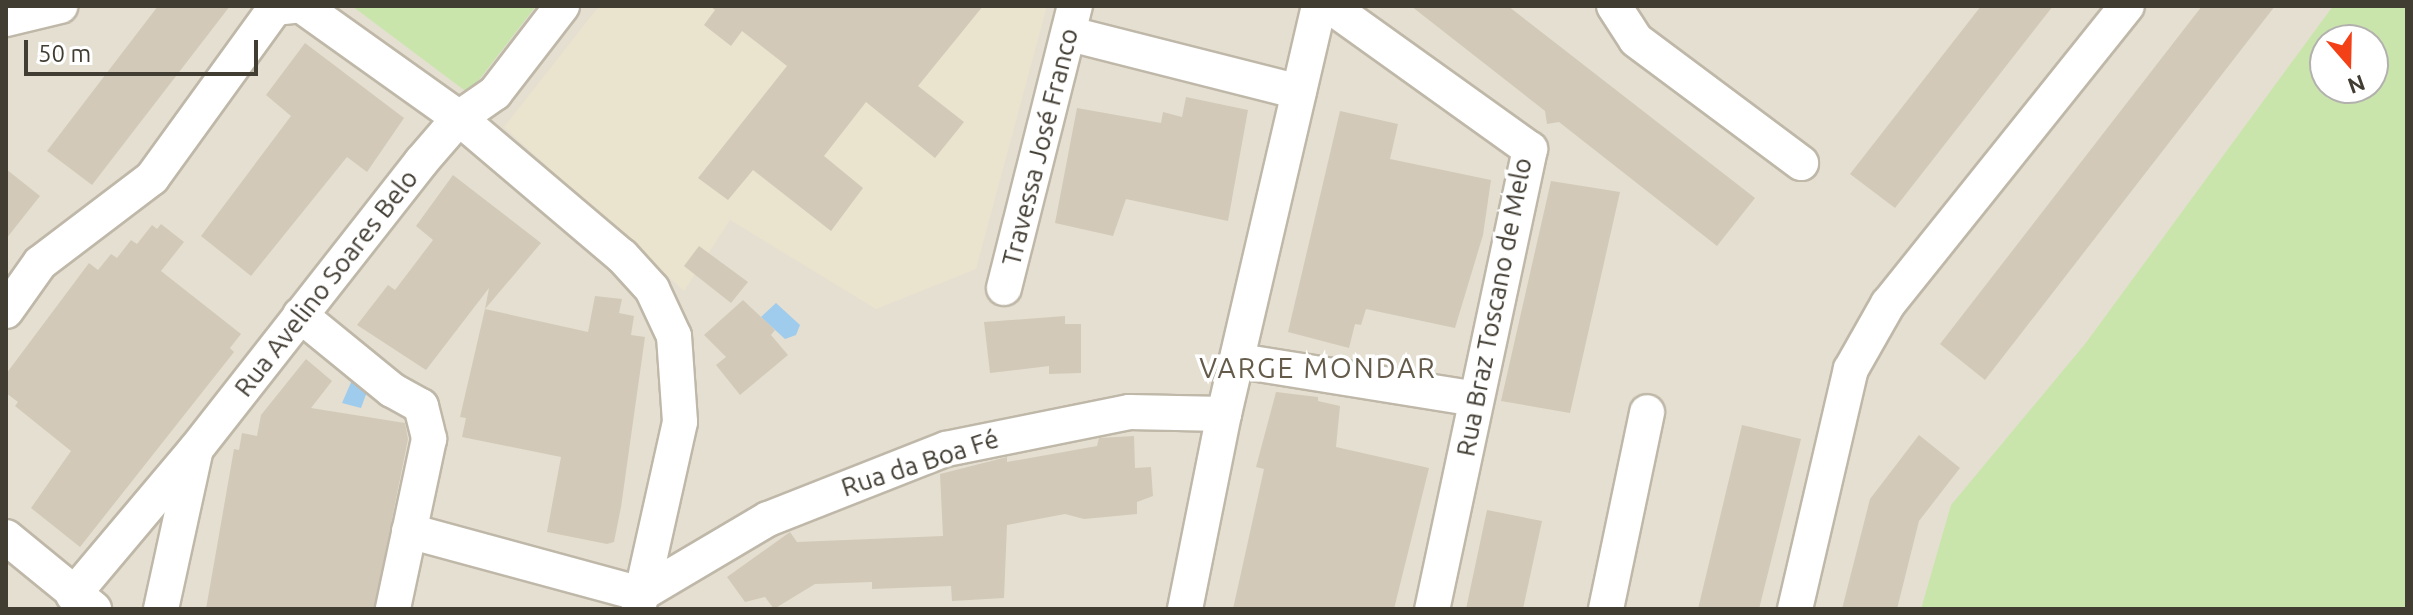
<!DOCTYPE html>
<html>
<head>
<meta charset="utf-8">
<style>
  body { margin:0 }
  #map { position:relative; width:2413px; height:615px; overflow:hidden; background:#f1ede3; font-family:Ubuntu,sans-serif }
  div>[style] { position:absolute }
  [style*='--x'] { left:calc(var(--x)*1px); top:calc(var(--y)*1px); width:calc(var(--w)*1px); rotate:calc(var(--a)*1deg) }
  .residential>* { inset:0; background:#e5dfd1 }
  .education>* { inset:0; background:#eae3cd }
  .green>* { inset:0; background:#c9e5ac }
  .water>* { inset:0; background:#9fcbed }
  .building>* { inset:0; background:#d2c9b8 }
  .roads { filter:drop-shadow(2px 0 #bfb8a9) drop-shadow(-2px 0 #bfb8a9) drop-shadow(0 2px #bfb8a9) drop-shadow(0 -2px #bfb8a9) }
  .minor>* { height:34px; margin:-17px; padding:0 17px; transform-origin:17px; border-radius:17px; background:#fff }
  span { translate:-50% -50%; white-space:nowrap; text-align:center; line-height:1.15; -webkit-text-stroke:7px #fff; paint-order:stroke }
  .street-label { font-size:26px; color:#423d33 }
  .neighbourhood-label { font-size:28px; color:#655b4b; letter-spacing:2px }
  .frame { position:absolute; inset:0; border:8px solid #423d33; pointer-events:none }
  .north { position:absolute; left:2309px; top:24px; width:80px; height:80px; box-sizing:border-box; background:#fff; border:2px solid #b3b1ad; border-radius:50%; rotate:160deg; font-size:22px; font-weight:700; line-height:32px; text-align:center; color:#423d33 }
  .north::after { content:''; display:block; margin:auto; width:28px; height:36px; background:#f34017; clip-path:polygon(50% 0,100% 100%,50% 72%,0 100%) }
  .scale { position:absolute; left:24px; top:40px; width:234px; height:36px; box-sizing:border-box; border:4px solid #423d33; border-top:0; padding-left:10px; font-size:24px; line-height:28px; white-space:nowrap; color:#423d33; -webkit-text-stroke:6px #fff; paint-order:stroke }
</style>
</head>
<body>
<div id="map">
  <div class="residential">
    <i style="clip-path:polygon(6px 6px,2365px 6px,2325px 40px,1949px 609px,6px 609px)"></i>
  </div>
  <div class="education">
    <i style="clip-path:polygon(599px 6px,1047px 6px,976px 269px,876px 309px,730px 220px,684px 291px,504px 127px)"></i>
  </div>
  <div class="green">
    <i style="clip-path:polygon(352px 6px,536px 6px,472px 89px,464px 90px)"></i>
    <i style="clip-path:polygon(evenodd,2333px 6px,2407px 6px,2407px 609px,1921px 609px,1951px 505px,2085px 344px,2333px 6px,2325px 40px,2373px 40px,2373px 88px,2325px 88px,2325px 40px)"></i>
  </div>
  <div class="water">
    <i style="clip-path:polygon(776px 303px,800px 325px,796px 335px,785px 339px,761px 317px)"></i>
    <i style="clip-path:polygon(356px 371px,371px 381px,361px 408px,342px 403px)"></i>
  </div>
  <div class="building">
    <i style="clip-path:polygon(158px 6px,230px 6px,92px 185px,47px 151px)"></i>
    <i style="clip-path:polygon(710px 6px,983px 6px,918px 86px,964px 122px,935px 158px,866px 102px,824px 156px,863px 188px,831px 231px,753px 170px,728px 200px,698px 178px,787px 66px,742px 31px,731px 46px,704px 25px,715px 10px)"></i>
    <i style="clip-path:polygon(1411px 6px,1508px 6px,1755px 198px,1717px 246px,1559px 122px,1547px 124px,1545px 111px)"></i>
    <i style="clip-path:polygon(1981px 6px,2053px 6px,1895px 208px,1850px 174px)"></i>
    <i style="clip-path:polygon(2202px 6px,2275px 6px,1985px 380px,1940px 344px)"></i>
    <i style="clip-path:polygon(305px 43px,404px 118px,367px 172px,347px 157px,251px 276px,201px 236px,291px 116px,266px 95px)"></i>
    <i style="clip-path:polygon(1186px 97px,1248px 110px,1228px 221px,1126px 199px,1113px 236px,1055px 223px,1077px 108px,1161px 123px,1163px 112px,1182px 117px)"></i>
    <i style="clip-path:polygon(1340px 111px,1398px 124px,1390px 159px,1491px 180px,1483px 235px,1455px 328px,1366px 309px,1361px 325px,1355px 324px,1349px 348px,1288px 332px)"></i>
    <i style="clip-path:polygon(6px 169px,40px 196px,6px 239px)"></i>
    <i style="clip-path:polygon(453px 175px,541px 243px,485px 309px,489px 288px,426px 370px,357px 325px,388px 285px,395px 290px,433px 240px,416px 226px)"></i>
    <i style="clip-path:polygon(1551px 181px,1620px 192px,1570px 413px,1501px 401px)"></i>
    <i style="clip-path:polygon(161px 224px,184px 242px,161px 271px,241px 334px,230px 348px,234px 352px,80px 547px,31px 508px,71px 451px,15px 406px,18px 402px,6px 393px,6px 374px,89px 263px,98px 270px,111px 254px,117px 258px,131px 240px,137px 244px,152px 225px,157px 229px)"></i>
    <i style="clip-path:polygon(699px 246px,748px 282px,731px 303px,684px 266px)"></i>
    <i style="clip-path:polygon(595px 296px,622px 299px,619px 313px,634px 316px,631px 335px,645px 337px,621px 507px,614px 542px,607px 544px,547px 532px,561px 457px,462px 437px,466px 418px,460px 417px,485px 309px,588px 332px)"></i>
    <i style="clip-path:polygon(743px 300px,775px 330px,771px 335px,788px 355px,740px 395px,716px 365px,726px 357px,704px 335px)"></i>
    <i style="clip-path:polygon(1065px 316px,1065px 324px,1081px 324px,1081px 373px,1049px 374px,1049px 366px,990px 373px,984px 322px)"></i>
    <i style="clip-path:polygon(306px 359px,332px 381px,311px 408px,405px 423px,408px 439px,374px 609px,206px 609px,234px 449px,239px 450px,242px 433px,257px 436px,261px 415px)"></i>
    <i style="clip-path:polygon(1276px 392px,1318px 397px,1318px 401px,1340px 406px,1336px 447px,1429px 468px,1394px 609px,1233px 609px,1264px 469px,1256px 467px)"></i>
    <i style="clip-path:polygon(1742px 425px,1801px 439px,1782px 517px,1759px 609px,1698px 609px)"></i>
    <i style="clip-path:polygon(1919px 435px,1960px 468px,1919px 521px,1897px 609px,1842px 609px,1870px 499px)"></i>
    <i style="clip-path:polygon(1134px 436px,1135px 468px,1151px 467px,1153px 496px,1137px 502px,1137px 514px,1084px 519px,1065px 514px,1007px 525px,1004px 598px,952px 601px,951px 586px,872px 589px,872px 582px,815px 584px,774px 609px,765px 597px,745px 602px,727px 577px,790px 532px,797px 542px,943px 536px,940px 474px,1007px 457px,1007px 462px,1097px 446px,1099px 438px)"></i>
    <i style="clip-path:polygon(1487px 510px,1542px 521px,1523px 609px,1466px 609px)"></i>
  </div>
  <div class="roads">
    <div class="minor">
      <i style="--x:302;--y:6;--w:193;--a:35.5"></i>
      <i style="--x:459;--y:118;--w:214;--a:40.3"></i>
      <i style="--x:622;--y:256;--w:45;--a:47.7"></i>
      <i style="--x:652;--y:289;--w:52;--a:64.9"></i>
      <i style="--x:674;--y:336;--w:86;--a:86"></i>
      <i style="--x:680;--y:422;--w:188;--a:102.6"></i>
      <i style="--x:1330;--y:6;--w:246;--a:35.6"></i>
      <i style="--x:1530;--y:149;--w:470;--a:102"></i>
      <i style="--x:1614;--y:6;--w:40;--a:57.1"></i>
      <i style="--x:1636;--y:40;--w:206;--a:36.7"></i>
      <i style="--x:6;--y:19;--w:56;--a:-13.5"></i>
      <i style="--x:1070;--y:34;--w:236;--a:14.2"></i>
      <i style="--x:1004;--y:288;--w:291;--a:-75.9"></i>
      <i style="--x:6;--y:311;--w:59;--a:-54.7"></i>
      <i style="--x:40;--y:263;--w:141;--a:-37.2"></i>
      <i style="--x:152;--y:178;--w:210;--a:-54.1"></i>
      <i style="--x:275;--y:8;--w:20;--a:-6"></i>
      <i style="--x:300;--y:315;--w:119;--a:39.2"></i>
      <i style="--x:392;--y:390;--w:33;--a:29"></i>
      <i style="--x:421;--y:406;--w:34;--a:76"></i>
      <i style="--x:429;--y:439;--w:174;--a:102"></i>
      <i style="--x:1239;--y:361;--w:240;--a:9.1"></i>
      <i style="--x:409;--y:531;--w:240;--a:15.2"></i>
      <i style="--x:641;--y:594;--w:147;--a:-30.6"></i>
      <i style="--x:768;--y:519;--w:191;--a:-21.5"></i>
      <i style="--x:946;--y:449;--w:187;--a:-11.4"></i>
      <i style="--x:1129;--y:412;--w:95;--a:1.2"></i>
      <i style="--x:6;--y:537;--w:114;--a:39.3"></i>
      <i style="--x:73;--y:595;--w:191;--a:-49.9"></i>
      <i style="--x:196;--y:449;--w:365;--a:-51.9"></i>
      <i style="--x:421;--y:162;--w:58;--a:-49.2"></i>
      <i style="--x:459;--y:118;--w:44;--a:-34.8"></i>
      <i style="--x:495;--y:93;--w:110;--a:-52.4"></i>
      <i style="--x:161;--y:609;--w:160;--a:-77.7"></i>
      <i style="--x:1185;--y:609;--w:199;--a:-78.7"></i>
      <i style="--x:1224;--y:414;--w:419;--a:-76.9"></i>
      <i style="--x:1606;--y:609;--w:201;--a:-78.2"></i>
      <i style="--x:1795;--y:609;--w:246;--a:-76.9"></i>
      <i style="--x:1851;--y:369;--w:75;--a:-60.4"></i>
      <i style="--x:1888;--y:304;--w:382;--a:-51.3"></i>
    </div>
  </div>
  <div class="street-label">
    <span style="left:1040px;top:147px;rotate:-76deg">Travessa José Franco</span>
    <span style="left:326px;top:283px;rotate:-52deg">Rua Avelino Soares Belo</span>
    <span style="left:1494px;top:307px;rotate:-79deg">Rua Braz Toscano de Melo</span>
    <span style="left:920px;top:463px;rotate:-18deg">Rua da Boa Fé</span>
  </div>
  <div class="neighbourhood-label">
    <span style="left:1318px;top:368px">VARGE MONDAR</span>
  </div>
  <div class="frame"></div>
  <div class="north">N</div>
  <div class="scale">50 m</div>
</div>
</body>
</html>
